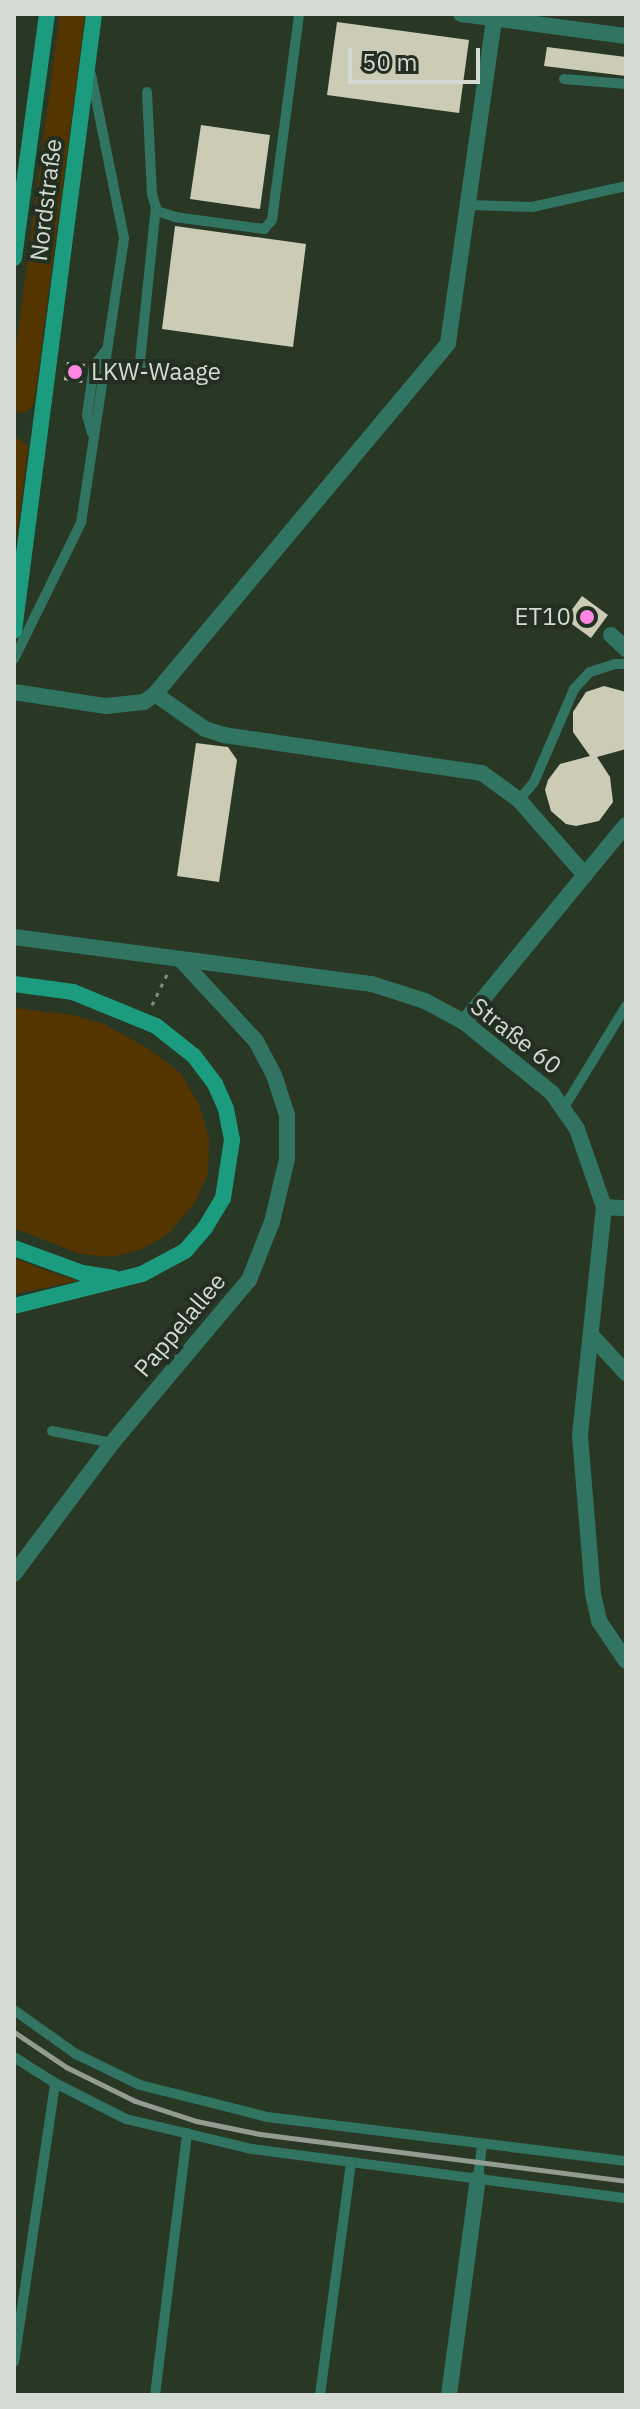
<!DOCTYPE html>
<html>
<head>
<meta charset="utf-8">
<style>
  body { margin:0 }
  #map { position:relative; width:640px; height:2409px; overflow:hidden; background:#232f21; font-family:"IBM Plex Sans",sans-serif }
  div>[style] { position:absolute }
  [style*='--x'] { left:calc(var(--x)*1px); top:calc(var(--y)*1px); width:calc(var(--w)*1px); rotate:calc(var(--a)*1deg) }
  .built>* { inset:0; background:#283824 }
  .green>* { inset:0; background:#543500 }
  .building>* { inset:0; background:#ccccb6 }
  .path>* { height:3px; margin-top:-1.5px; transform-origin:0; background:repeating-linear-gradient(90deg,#818a7f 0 4px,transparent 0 10px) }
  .lane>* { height:10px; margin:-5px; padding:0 5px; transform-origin:5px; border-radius:5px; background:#307461 }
  .street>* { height:16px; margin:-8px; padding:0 8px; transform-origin:8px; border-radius:8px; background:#307461 }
  .secondary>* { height:16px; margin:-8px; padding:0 8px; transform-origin:8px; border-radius:8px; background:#1c9c7e }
  .rail>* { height:5px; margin:-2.5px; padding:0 2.5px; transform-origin:2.5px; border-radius:2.5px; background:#939c91 }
  .dots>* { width:22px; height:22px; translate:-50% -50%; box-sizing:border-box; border:4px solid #232f21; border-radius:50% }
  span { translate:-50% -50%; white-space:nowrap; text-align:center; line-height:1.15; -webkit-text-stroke:8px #232f21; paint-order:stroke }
  .street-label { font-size:24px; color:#d3dad1 }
  .poi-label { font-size:24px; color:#d3dad1 }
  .left { translate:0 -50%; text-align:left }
  .right { translate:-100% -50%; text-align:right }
  .frame { position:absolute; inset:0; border:16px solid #d3dad1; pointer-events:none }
  .scale { position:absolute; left:348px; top:48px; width:132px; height:36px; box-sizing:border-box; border:4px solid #d3dad1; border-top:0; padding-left:10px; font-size:24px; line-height:28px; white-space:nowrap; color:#d3dad1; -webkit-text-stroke:6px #232f21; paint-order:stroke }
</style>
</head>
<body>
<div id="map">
  <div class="built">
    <i style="clip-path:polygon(14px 14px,626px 14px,626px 2395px,14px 2395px)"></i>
  </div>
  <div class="green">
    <i style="clip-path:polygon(60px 14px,85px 14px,34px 402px,29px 411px,19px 413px,14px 410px,14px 362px)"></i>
    <i style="clip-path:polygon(16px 437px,28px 446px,14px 556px,14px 438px)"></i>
    <i style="clip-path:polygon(14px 1008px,72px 1015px,104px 1024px,154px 1052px,181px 1074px,199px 1104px,209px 1138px,208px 1174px,194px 1204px,168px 1234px,142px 1249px,113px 1257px,80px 1254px,14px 1228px)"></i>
    <i style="clip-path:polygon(14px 1258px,33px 1266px,77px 1281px,14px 1294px)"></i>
  </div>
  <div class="building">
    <i style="clip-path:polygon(337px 22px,469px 40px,459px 113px,327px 95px)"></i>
    <i style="clip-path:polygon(547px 47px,626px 57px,626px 76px,544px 66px)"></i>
    <i style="clip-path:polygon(201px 125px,270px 135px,260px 209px,190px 199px)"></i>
    <i style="clip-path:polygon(175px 226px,306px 244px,293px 347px,162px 329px)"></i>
    <i style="clip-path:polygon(67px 362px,85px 364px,82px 383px,64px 380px)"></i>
    <i style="clip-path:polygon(582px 596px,608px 615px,591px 638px,565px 619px)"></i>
    <i style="clip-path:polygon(604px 686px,626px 692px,626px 749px,597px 757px,610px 777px,613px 802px,599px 821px,576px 826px,566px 824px,551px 811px,545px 790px,548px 780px,560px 764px,590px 756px,573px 732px,573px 712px,586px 692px)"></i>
    <i style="clip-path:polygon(196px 743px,228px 747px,237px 760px,219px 882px,177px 876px)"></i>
  </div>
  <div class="path">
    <i style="--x:152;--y:1005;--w:37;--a:-64"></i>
  </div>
  <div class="lane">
    <i style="--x:564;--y:79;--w:62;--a:4.6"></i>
    <i style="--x:147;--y:92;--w:102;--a:87.2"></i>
    <i style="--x:152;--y:194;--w:18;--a:74"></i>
    <i style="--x:157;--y:211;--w:19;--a:18"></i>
    <i style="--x:175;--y:217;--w:90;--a:7.7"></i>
    <i style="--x:264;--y:229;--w:12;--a:-48"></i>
    <i style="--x:272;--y:220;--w:208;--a:-82.5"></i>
    <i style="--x:469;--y:205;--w:63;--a:1.8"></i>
    <i style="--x:532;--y:207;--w:96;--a:-12.6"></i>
    <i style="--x:155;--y:371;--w:18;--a:-146"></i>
    <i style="--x:140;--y:361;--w:155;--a:-84.1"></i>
    <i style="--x:92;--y:433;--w:19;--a:-106"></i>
    <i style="--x:87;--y:415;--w:49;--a:-81.9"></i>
    <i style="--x:94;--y:366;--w:20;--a:-53"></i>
    <i style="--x:14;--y:659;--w:152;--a:-63.8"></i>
    <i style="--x:81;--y:523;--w:288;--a:-81.4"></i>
    <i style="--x:124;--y:238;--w:166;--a:-101.4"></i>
    <i style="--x:519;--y:800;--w:23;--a:-50"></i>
    <i style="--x:534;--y:782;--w:101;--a:-66.7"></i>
    <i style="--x:574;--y:689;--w:23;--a:-47"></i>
    <i style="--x:590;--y:672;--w:26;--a:-18"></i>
    <i style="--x:615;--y:664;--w:11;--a:0"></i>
    <i style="--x:563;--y:1109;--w:121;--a:-58.5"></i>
    <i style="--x:52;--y:1431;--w:61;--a:11.3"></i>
    <i style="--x:14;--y:2010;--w:76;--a:35.4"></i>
    <i style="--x:76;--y:2054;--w:71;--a:25.8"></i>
    <i style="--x:140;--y:2085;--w:91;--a:14"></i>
    <i style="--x:228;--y:2107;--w:40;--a:14.4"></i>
    <i style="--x:267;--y:2117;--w:362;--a:7"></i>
    <i style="--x:14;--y:2057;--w:49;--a:32.4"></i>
    <i style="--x:55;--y:2083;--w:80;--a:26.9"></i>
    <i style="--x:126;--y:2119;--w:130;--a:13.4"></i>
    <i style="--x:252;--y:2149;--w:377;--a:7.5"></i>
    <i style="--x:478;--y:2178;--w:34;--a:-83"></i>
    <i style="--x:14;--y:2362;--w:282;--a:-81.6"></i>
    <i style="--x:155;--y:2395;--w:264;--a:-83"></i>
    <i style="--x:320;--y:2395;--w:235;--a:-82.4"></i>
  </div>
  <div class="street">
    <i style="--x:461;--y:14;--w:166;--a:7.6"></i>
    <i style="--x:611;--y:635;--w:21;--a:43"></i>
    <i style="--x:14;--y:692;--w:93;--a:8.7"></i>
    <i style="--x:106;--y:706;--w:38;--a:-6"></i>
    <i style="--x:144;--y:702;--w:14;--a:-36"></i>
    <i style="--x:155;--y:694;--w:457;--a:-50.1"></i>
    <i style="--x:448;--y:343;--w:328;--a:-81.9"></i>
    <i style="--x:155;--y:694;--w:61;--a:35"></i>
    <i style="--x:205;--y:729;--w:20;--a:18"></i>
    <i style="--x:224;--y:735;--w:261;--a:8.4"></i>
    <i style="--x:482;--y:773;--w:46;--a:36.1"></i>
    <i style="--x:519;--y:800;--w:100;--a:48.7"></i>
    <i style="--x:14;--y:937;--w:361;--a:7.5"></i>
    <i style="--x:372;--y:984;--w:56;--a:17.8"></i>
    <i style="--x:425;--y:1001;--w:44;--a:28.3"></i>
    <i style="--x:464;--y:1022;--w:113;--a:38.9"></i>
    <i style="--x:552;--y:1093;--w:44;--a:55.2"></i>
    <i style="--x:577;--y:1129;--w:83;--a:70.9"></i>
    <i style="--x:604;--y:1207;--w:230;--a:96"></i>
    <i style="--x:580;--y:1436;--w:159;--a:85.3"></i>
    <i style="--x:593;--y:1594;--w:28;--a:77"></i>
    <i style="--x:599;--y:1621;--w:48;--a:56"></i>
    <i style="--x:464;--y:1022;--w:255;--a:-50.6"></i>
    <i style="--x:604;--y:1207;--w:22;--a:3"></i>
    <i style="--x:591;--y:1335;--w:52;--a:47.4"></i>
    <i style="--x:14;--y:1574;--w:164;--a:-53.2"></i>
    <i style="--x:112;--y:1443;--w:213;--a:-50"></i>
    <i style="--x:249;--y:1280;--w:62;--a:-68.4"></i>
    <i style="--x:272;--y:1222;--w:65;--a:-76.6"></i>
    <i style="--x:287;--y:1159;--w:44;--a:-90"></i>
    <i style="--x:287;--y:1115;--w:42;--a:-108"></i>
    <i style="--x:274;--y:1075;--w:38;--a:-118"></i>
    <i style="--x:256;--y:1041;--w:112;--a:-132.8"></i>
    <i style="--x:449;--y:2395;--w:219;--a:-82.4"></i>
  </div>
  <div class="secondary">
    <i style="--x:14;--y:258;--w:246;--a:-82.3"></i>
    <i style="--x:14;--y:631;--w:622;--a:-82.61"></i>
    <i style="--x:14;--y:984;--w:60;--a:7.7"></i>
    <i style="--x:73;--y:992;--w:90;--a:22.3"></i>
    <i style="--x:156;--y:1026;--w:48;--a:38.3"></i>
    <i style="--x:194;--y:1056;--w:35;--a:53"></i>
    <i style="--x:215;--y:1084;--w:27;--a:66"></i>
    <i style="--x:226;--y:1109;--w:32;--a:79"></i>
    <i style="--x:232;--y:1140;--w:59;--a:98.8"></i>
    <i style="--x:223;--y:1198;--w:35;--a:121"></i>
    <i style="--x:205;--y:1228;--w:30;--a:131"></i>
    <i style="--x:185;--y:1251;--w:49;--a:151.9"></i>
    <i style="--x:142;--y:1274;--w:132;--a:166"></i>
    <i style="--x:14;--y:1248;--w:72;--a:20.2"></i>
    <i style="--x:82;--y:1273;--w:32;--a:9"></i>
  </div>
  <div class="rail">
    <i style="--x:14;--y:2032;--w:63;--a:33.9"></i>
    <i style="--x:66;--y:2067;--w:77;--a:26.2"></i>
    <i style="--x:135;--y:2101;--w:64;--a:18.2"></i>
    <i style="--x:196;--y:2121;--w:65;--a:11.5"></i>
    <i style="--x:260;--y:2134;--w:369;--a:7.3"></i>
  </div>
  <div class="dots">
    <i style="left:75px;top:372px;background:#fd86e2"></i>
    <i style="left:587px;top:617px;background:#fd86e2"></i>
  </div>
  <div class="street-label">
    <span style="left:46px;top:200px;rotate:-83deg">Nordstraße</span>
    <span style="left:516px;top:1036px;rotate:38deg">Straße 60</span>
    <span style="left:180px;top:1325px;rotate:-50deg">Pappelallee</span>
  </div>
  <div class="poi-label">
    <span class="left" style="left:91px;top:372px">LKW-Waage</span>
    <span class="right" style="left:571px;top:617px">ET10</span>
  </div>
  <div class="frame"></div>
  <div class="scale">50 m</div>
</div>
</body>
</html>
